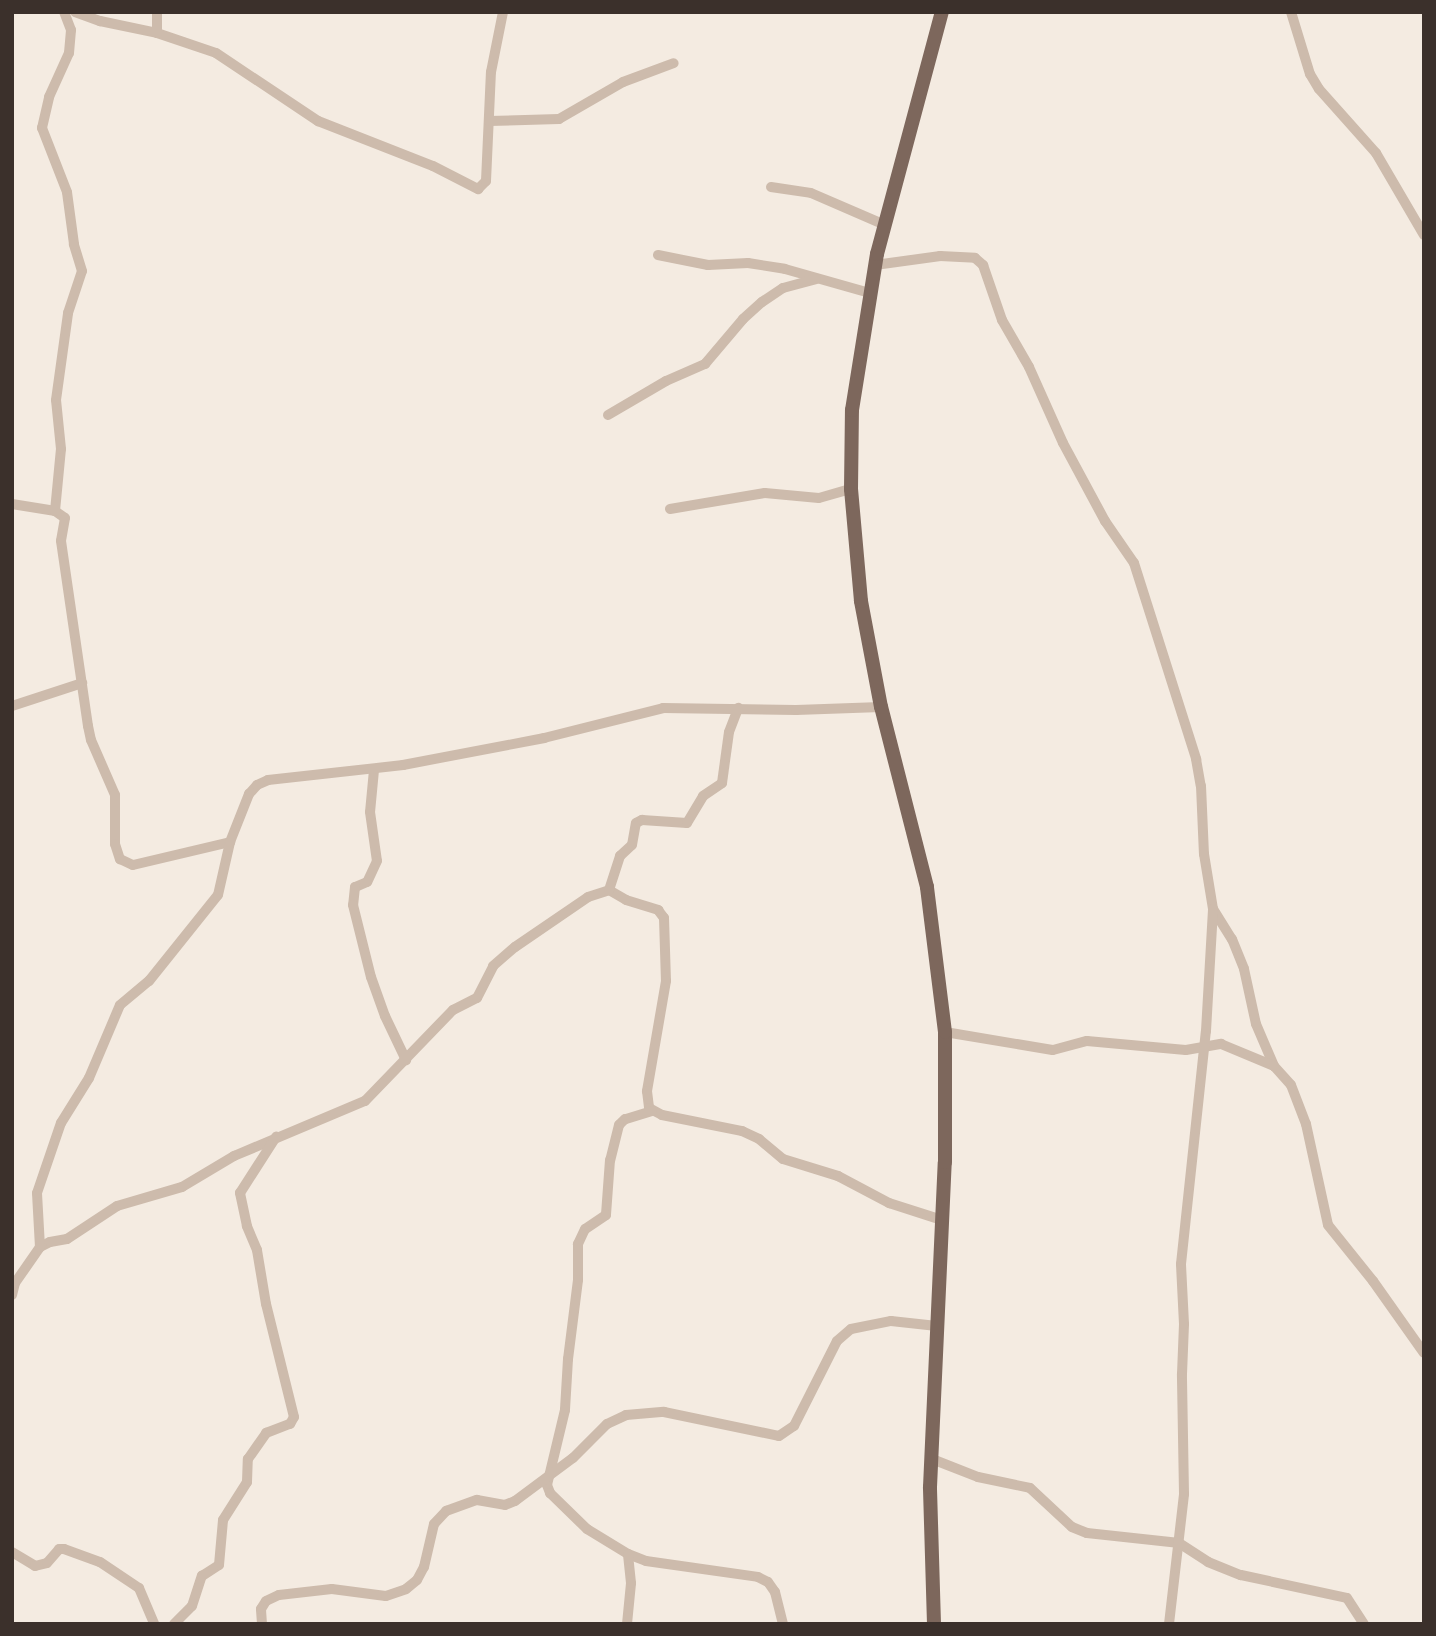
<!DOCTYPE html>
<html>
<head>
<meta charset="utf-8">
<style>
  body { margin:0 }
  #map { position:relative; width:1436px; height:1636px; overflow:hidden; background:#f4ebe1; font-family:"DM Sans",sans-serif }
  div>[style] { position:absolute }
  [style*='--x'] { left:calc(var(--x)*1px); top:calc(var(--y)*1px); width:calc(var(--w)*1px); rotate:calc(var(--a)*1deg) }
  .minor>* { height:10px; margin:-5px; padding:0 5px; transform-origin:5px; border-radius:5px; background:#cdbbac }
  .major>* { height:14px; margin:-7px; padding:0 7px; transform-origin:7px; border-radius:7px; background:#7d675c }
  span { translate:-50% -50%; white-space:nowrap; text-align:center; line-height:1.15; -webkit-text-stroke:7px #fbf5ee; paint-order:stroke }
  .frame { position:absolute; inset:0; border:14px solid #3b302b; pointer-events:none }
</style>
</head>
<body>
<div id="map">
  <div class="minor">
    <i style="--x:75;--y:12;--w:27;--a:20"></i>
    <i style="--x:100;--y:21;--w:58;--a:11.9"></i>
    <i style="--x:157;--y:33;--w:62;--a:18.7"></i>
    <i style="--x:216;--y:53;--w:123;--a:33.7"></i>
    <i style="--x:318;--y:121;--w:123;--a:21.4"></i>
    <i style="--x:433;--y:166;--w:51;--a:27.1"></i>
    <i style="--x:478;--y:189;--w:11;--a:-45"></i>
    <i style="--x:486;--y:181;--w:109;--a:-87.4"></i>
    <i style="--x:491;--y:72;--w:61;--a:-78.7"></i>
    <i style="--x:157;--y:12;--w:21;--a:90"></i>
    <i style="--x:1291;--y:12;--w:65;--a:73"></i>
    <i style="--x:1310;--y:74;--w:17;--a:59"></i>
    <i style="--x:1319;--y:89;--w:86;--a:48.3"></i>
    <i style="--x:1376;--y:153;--w:95;--a:59.7"></i>
    <i style="--x:489;--y:121;--w:70;--a:-1.6"></i>
    <i style="--x:559;--y:119;--w:74;--a:-30"></i>
    <i style="--x:623;--y:82;--w:54;--a:-20.4"></i>
    <i style="--x:771;--y:187;--w:40;--a:8.5"></i>
    <i style="--x:811;--y:193;--w:81;--a:23.4"></i>
    <i style="--x:658;--y:255;--w:51;--a:11.3"></i>
    <i style="--x:708;--y:265;--w:40;--a:-2.9"></i>
    <i style="--x:748;--y:263;--w:37;--a:9"></i>
    <i style="--x:785;--y:269;--w:88;--a:15.8"></i>
    <i style="--x:875;--y:265;--w:66;--a:-7.9"></i>
    <i style="--x:940;--y:256;--w:35;--a:3"></i>
    <i style="--x:975;--y:258;--w:11;--a:41"></i>
    <i style="--x:983;--y:265;--w:58;--a:70.9"></i>
    <i style="--x:1002;--y:320;--w:54;--a:60.1"></i>
    <i style="--x:1029;--y:367;--w:83;--a:65.9"></i>
    <i style="--x:1063;--y:443;--w:89;--a:61.7"></i>
    <i style="--x:1105;--y:521;--w:51;--a:55.4"></i>
    <i style="--x:1134;--y:563;--w:206;--a:72.4"></i>
    <i style="--x:1196;--y:759;--w:27;--a:80"></i>
    <i style="--x:1201;--y:786;--w:68;--a:87.5"></i>
    <i style="--x:1204;--y:854;--w:56;--a:80.7"></i>
    <i style="--x:1213;--y:909;--w:36;--a:58"></i>
    <i style="--x:1232;--y:939;--w:32;--a:68"></i>
    <i style="--x:1244;--y:969;--w:56;--a:77.7"></i>
    <i style="--x:1256;--y:1024;--w:46;--a:66.8"></i>
    <i style="--x:608;--y:415;--w:67;--a:-30.4"></i>
    <i style="--x:666;--y:381;--w:43;--a:-23.6"></i>
    <i style="--x:705;--y:364;--w:59;--a:-49.8"></i>
    <i style="--x:743;--y:319;--w:25;--a:-42"></i>
    <i style="--x:762;--y:302;--w:25;--a:-34"></i>
    <i style="--x:783;--y:288;--w:34;--a:-15"></i>
    <i style="--x:12;--y:504;--w:44;--a:9.2"></i>
    <i style="--x:55;--y:511;--w:12;--a:35"></i>
    <i style="--x:65;--y:518;--w:23;--a:100"></i>
    <i style="--x:61;--y:541;--w:187;--a:81.7"></i>
    <i style="--x:88;--y:726;--w:14;--a:78"></i>
    <i style="--x:91;--y:740;--w:60;--a:66.4"></i>
    <i style="--x:115;--y:795;--w:49;--a:90"></i>
    <i style="--x:115;--y:844;--w:16;--a:72"></i>
    <i style="--x:120;--y:859;--w:14;--a:25"></i>
    <i style="--x:133;--y:865;--w:100;--a:-13.3"></i>
    <i style="--x:670;--y:509;--w:96;--a:-9.6"></i>
    <i style="--x:765;--y:493;--w:54;--a:5.3"></i>
    <i style="--x:819;--y:498;--w:33;--a:-16"></i>
    <i style="--x:55;--y:511;--w:62;--a:-84.5"></i>
    <i style="--x:61;--y:449;--w:49;--a:-95.8"></i>
    <i style="--x:56;--y:400;--w:88;--a:-82.1"></i>
    <i style="--x:68;--y:313;--w:44;--a:-71.6"></i>
    <i style="--x:82;--y:271;--w:28;--a:-107"></i>
    <i style="--x:74;--y:244;--w:52;--a:-97.7"></i>
    <i style="--x:67;--y:192;--w:69;--a:-111.3"></i>
    <i style="--x:42;--y:128;--w:32;--a:-77"></i>
    <i style="--x:49;--y:97;--w:48;--a:-65.6"></i>
    <i style="--x:69;--y:53;--w:23;--a:-85"></i>
    <i style="--x:71;--y:30;--w:19;--a:-111"></i>
    <i style="--x:12;--y:706;--w:74;--a:-18.2"></i>
    <i style="--x:374;--y:770;--w:42;--a:95.4"></i>
    <i style="--x:370;--y:812;--w:49;--a:81.9"></i>
    <i style="--x:377;--y:861;--w:23;--a:115"></i>
    <i style="--x:367;--y:882;--w:13;--a:157"></i>
    <i style="--x:355;--y:887;--w:18;--a:96"></i>
    <i style="--x:353;--y:905;--w:74;--a:76"></i>
    <i style="--x:371;--y:977;--w:41;--a:70.3"></i>
    <i style="--x:385;--y:1016;--w:49;--a:64.5"></i>
    <i style="--x:609;--y:890;--w:20;--a:30"></i>
    <i style="--x:626;--y:900;--w:34;--a:17"></i>
    <i style="--x:658;--y:910;--w:10;--a:53"></i>
    <i style="--x:664;--y:918;--w:63;--a:88.2"></i>
    <i style="--x:666;--y:981;--w:112;--a:99.8"></i>
    <i style="--x:647;--y:1091;--w:17;--a:83"></i>
    <i style="--x:649;--y:1108;--w:15;--a:28"></i>
    <i style="--x:662;--y:1115;--w:82;--a:11.3"></i>
    <i style="--x:742;--y:1131;--w:19;--a:25"></i>
    <i style="--x:759;--y:1139;--w:31;--a:40"></i>
    <i style="--x:783;--y:1159;--w:58;--a:17.2"></i>
    <i style="--x:838;--y:1176;--w:58;--a:27.9"></i>
    <i style="--x:889;--y:1203;--w:56;--a:17.8"></i>
    <i style="--x:945;--y:1032;--w:109;--a:9.5"></i>
    <i style="--x:1053;--y:1050;--w:35;--a:-15"></i>
    <i style="--x:1087;--y:1041;--w:99;--a:5.2"></i>
    <i style="--x:1186;--y:1050;--w:36;--a:-10"></i>
    <i style="--x:1221;--y:1044;--w:57;--a:22.5"></i>
    <i style="--x:1274;--y:1066;--w:25;--a:48"></i>
    <i style="--x:1291;--y:1085;--w:42;--a:69"></i>
    <i style="--x:1306;--y:1124;--w:103;--a:77.7"></i>
    <i style="--x:1328;--y:1225;--w:72;--a:51.2"></i>
    <i style="--x:1373;--y:1281;--w:88;--a:54.7"></i>
    <i style="--x:652;--y:1111;--w:28;--a:163"></i>
    <i style="--x:625;--y:1119;--w:8;--a:135"></i>
    <i style="--x:619;--y:1125;--w:36;--a:104"></i>
    <i style="--x:610;--y:1160;--w:55;--a:94.2"></i>
    <i style="--x:606;--y:1215;--w:25;--a:146"></i>
    <i style="--x:585;--y:1229;--w:17;--a:115"></i>
    <i style="--x:578;--y:1244;--w:36;--a:90"></i>
    <i style="--x:578;--y:1280;--w:80;--a:97.2"></i>
    <i style="--x:568;--y:1359;--w:51;--a:93.4"></i>
    <i style="--x:565;--y:1410;--w:77;--a:103.5"></i>
    <i style="--x:547;--y:1485;--w:9;--a:69"></i>
    <i style="--x:550;--y:1493;--w:52;--a:44.2"></i>
    <i style="--x:587;--y:1529;--w:48;--a:31.4"></i>
    <i style="--x:628;--y:1554;--w:19;--a:21"></i>
    <i style="--x:646;--y:1561;--w:113;--a:8.1"></i>
    <i style="--x:758;--y:1577;--w:11;--a:27"></i>
    <i style="--x:768;--y:1582;--w:12;--a:55"></i>
    <i style="--x:775;--y:1592;--w:33;--a:76"></i>
    <i style="--x:40;--y:1247;--w:11;--a:-27"></i>
    <i style="--x:50;--y:1242;--w:17;--a:-10"></i>
    <i style="--x:67;--y:1239;--w:60;--a:-33.4"></i>
    <i style="--x:117;--y:1206;--w:68;--a:-16.3"></i>
    <i style="--x:182;--y:1187;--w:61;--a:-30.8"></i>
    <i style="--x:234;--y:1156;--w:142;--a:-22.8"></i>
    <i style="--x:365;--y:1101;--w:127;--a:-46"></i>
    <i style="--x:453;--y:1010;--w:27;--a:-27"></i>
    <i style="--x:477;--y:998;--w:36;--a:-63"></i>
    <i style="--x:493;--y:966;--w:29;--a:-41"></i>
    <i style="--x:515;--y:947;--w:88;--a:-34.4"></i>
    <i style="--x:588;--y:897;--w:22;--a:-18"></i>
    <i style="--x:609;--y:890;--w:36;--a:-72"></i>
    <i style="--x:620;--y:856;--w:16;--a:-43"></i>
    <i style="--x:632;--y:845;--w:22;--a:-80"></i>
    <i style="--x:636;--y:823;--w:7;--a:-27"></i>
    <i style="--x:642;--y:820;--w:45;--a:3.8"></i>
    <i style="--x:687;--y:823;--w:31;--a:-59"></i>
    <i style="--x:703;--y:796;--w:23;--a:-34"></i>
    <i style="--x:722;--y:783;--w:51;--a:-82.2"></i>
    <i style="--x:729;--y:732;--w:26;--a:-69"></i>
    <i style="--x:12;--y:1295;--w:12;--a:-76"></i>
    <i style="--x:15;--y:1283;--w:44;--a:-55.2"></i>
    <i style="--x:40;--y:1247;--w:54;--a:-93.2"></i>
    <i style="--x:37;--y:1193;--w:74;--a:-71.1"></i>
    <i style="--x:61;--y:1123;--w:53;--a:-58.1"></i>
    <i style="--x:89;--y:1078;--w:79;--a:-67"></i>
    <i style="--x:120;--y:1005;--w:38;--a:-40"></i>
    <i style="--x:149;--y:981;--w:110;--a:-51.3"></i>
    <i style="--x:218;--y:895;--w:54;--a:-77.2"></i>
    <i style="--x:230;--y:842;--w:52;--a:-68.4"></i>
    <i style="--x:249;--y:794;--w:12;--a:-48"></i>
    <i style="--x:257;--y:785;--w:12;--a:-24"></i>
    <i style="--x:268;--y:780;--w:136;--a:-6.3"></i>
    <i style="--x:403;--y:765;--w:144;--a:-10.8"></i>
    <i style="--x:544;--y:738;--w:123;--a:-14.1"></i>
    <i style="--x:663;--y:708;--w:133;--a:0.9"></i>
    <i style="--x:796;--y:710;--w:85;--a:-2"></i>
    <i style="--x:932;--y:1459;--w:49;--a:21.4"></i>
    <i style="--x:978;--y:1477;--w:53;--a:11.9"></i>
    <i style="--x:1030;--y:1488;--w:57;--a:42.9"></i>
    <i style="--x:1072;--y:1527;--w:16;--a:22"></i>
    <i style="--x:1087;--y:1533;--w:93;--a:6.2"></i>
    <i style="--x:1179;--y:1543;--w:35;--a:33"></i>
    <i style="--x:1208;--y:1562;--w:35;--a:22"></i>
    <i style="--x:1241;--y:1575;--w:108;--a:12.2"></i>
    <i style="--x:1347;--y:1598;--w:31;--a:57"></i>
    <i style="--x:12;--y:1552;--w:27;--a:31"></i>
    <i style="--x:35;--y:1566;--w:12;--a:-14"></i>
    <i style="--x:47;--y:1563;--w:18;--a:-49"></i>
    <i style="--x:59;--y:1549;--w:5;--a:0"></i>
    <i style="--x:64;--y:1549;--w:38;--a:20"></i>
    <i style="--x:100;--y:1562;--w:47;--a:33.7"></i>
    <i style="--x:139;--y:1588;--w:39;--a:67"></i>
    <i style="--x:174;--y:1624;--w:25;--a:-45"></i>
    <i style="--x:192;--y:1606;--w:32;--a:-72"></i>
    <i style="--x:202;--y:1576;--w:20;--a:-33"></i>
    <i style="--x:219;--y:1565;--w:45;--a:-84.9"></i>
    <i style="--x:223;--y:1520;--w:45;--a:-57.7"></i>
    <i style="--x:247;--y:1482;--w:23;--a:-88"></i>
    <i style="--x:248;--y:1459;--w:32;--a:-55"></i>
    <i style="--x:266;--y:1433;--w:26;--a:-21"></i>
    <i style="--x:290;--y:1424;--w:8;--a:-60"></i>
    <i style="--x:294;--y:1417;--w:116;--a:-103.9"></i>
    <i style="--x:266;--y:1304;--w:55;--a:-99.5"></i>
    <i style="--x:257;--y:1250;--w:26;--a:-113"></i>
    <i style="--x:247;--y:1226;--w:34;--a:-102"></i>
    <i style="--x:240;--y:1193;--w:67;--a:-57.3"></i>
    <i style="--x:262;--y:1624;--w:15;--a:-94"></i>
    <i style="--x:261;--y:1609;--w:9;--a:-58"></i>
    <i style="--x:266;--y:1601;--w:14;--a:-25"></i>
    <i style="--x:279;--y:1595;--w:53;--a:-6.5"></i>
    <i style="--x:332;--y:1589;--w:54;--a:7.4"></i>
    <i style="--x:386;--y:1596;--w:21;--a:-19"></i>
    <i style="--x:406;--y:1589;--w:14;--a:-39"></i>
    <i style="--x:417;--y:1580;--w:15;--a:-62"></i>
    <i style="--x:424;--y:1567;--w:44;--a:-76.9"></i>
    <i style="--x:434;--y:1524;--w:18;--a:-47"></i>
    <i style="--x:446;--y:1511;--w:33;--a:-20"></i>
    <i style="--x:477;--y:1500;--w:28;--a:10"></i>
    <i style="--x:505;--y:1505;--w:11;--a:-22"></i>
    <i style="--x:515;--y:1501;--w:72;--a:-36.6"></i>
    <i style="--x:573;--y:1458;--w:48;--a:-45"></i>
    <i style="--x:607;--y:1424;--w:21;--a:-25"></i>
    <i style="--x:626;--y:1415;--w:38;--a:-5"></i>
    <i style="--x:664;--y:1412;--w:117;--a:11.8"></i>
    <i style="--x:779;--y:1436;--w:18;--a:-34"></i>
    <i style="--x:794;--y:1426;--w:95;--a:-63.2"></i>
    <i style="--x:837;--y:1341;--w:18;--a:-41"></i>
    <i style="--x:851;--y:1329;--w:41;--a:-11.3"></i>
    <i style="--x:891;--y:1321;--w:46;--a:6.2"></i>
    <i style="--x:627;--y:1624;--w:41;--a:-84.4"></i>
    <i style="--x:631;--y:1583;--w:29;--a:-96"></i>
    <i style="--x:1169;--y:1624;--w:131;--a:-83.4"></i>
    <i style="--x:1184;--y:1494;--w:120;--a:-91"></i>
    <i style="--x:1182;--y:1374;--w:50;--a:-87.7"></i>
    <i style="--x:1184;--y:1324;--w:60;--a:-92.9"></i>
    <i style="--x:1181;--y:1264;--w:234;--a:-83.9"></i>
    <i style="--x:1206;--y:1031;--w:122;--a:-86.7"></i>
  </div>
  <div class="major">
    <i style="--x:934;--y:1624;--w:137;--a:-91.7"></i>
    <i style="--x:930;--y:1487;--w:325;--a:-87.4"></i>
    <i style="--x:945;--y:1162;--w:130;--a:-90"></i>
    <i style="--x:945;--y:1032;--w:146;--a:-97.1"></i>
    <i style="--x:927;--y:887;--w:186;--a:-104.3"></i>
    <i style="--x:881;--y:707;--w:108;--a:-100.7"></i>
    <i style="--x:861;--y:601;--w:112;--a:-95.1"></i>
    <i style="--x:851;--y:489;--w:79;--a:-89.3"></i>
    <i style="--x:852;--y:410;--w:158;--a:-80.9"></i>
    <i style="--x:877;--y:254;--w:251;--a:-75"></i>
  </div>
  <div class="frame"></div>
</div>
</body>
</html>
